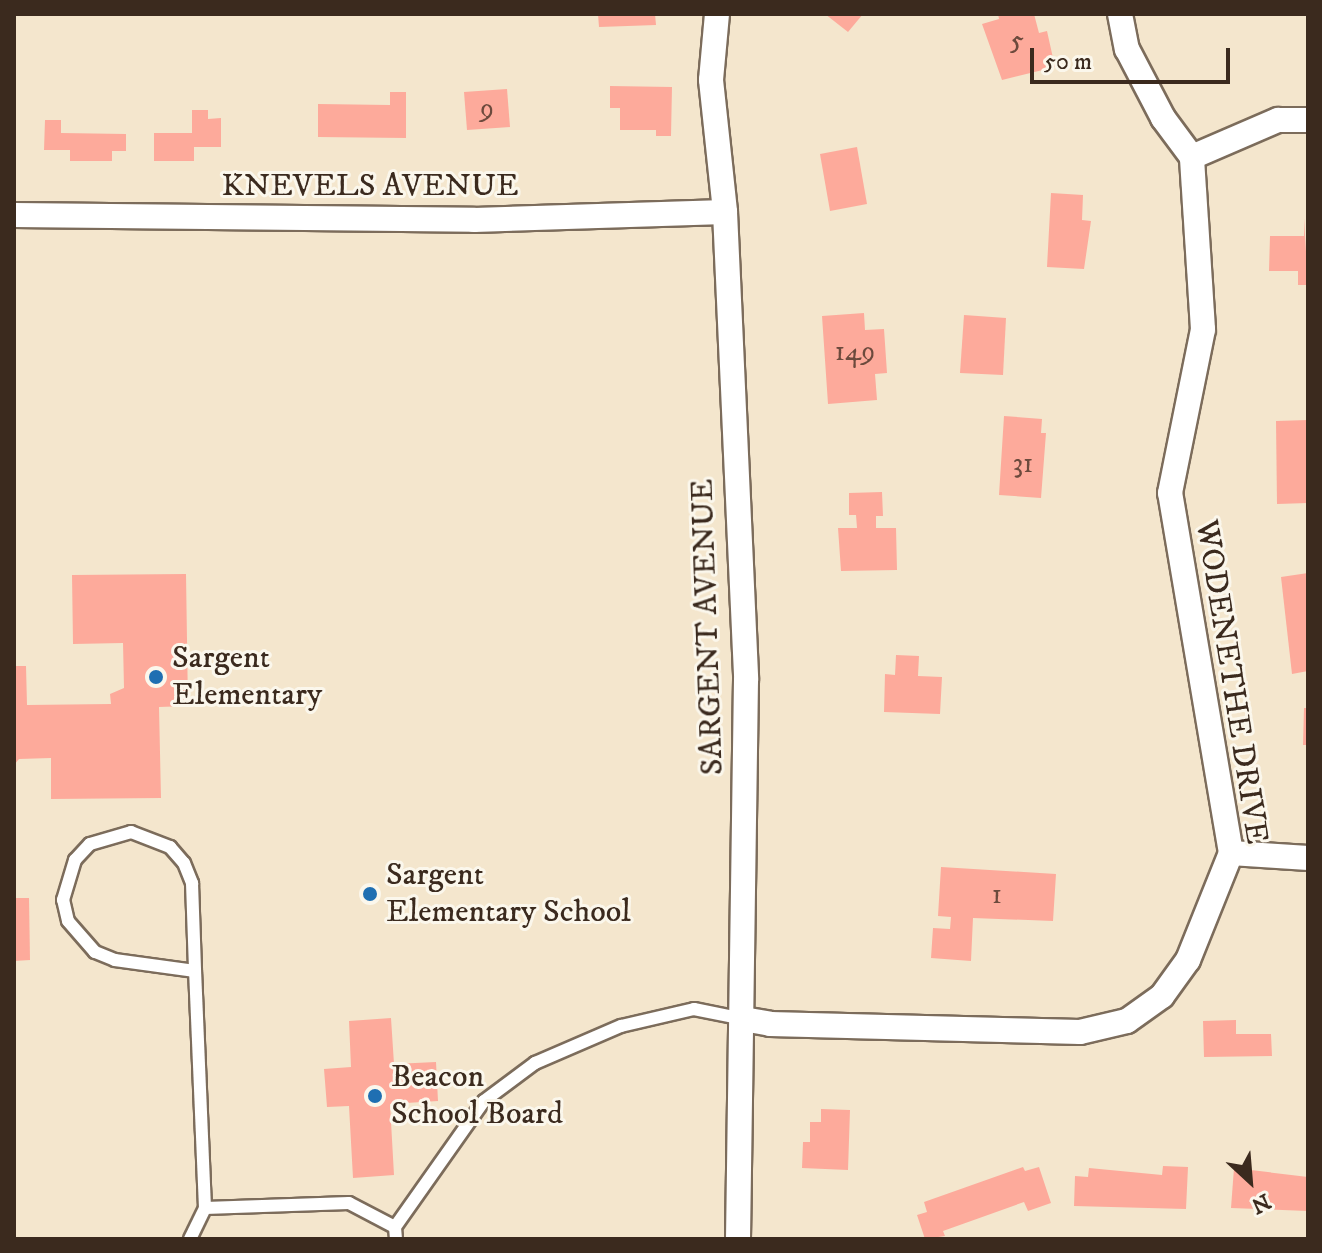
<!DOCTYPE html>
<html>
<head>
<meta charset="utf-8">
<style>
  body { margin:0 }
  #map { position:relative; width:1322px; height:1253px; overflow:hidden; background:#f4e6cd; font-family:"IM FELL DW Pica",serif }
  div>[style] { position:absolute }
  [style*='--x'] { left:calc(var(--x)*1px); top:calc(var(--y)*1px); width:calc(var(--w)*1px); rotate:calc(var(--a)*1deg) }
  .building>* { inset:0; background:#fdaa9b }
  .roads { filter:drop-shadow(2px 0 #7c6c5b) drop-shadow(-2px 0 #7c6c5b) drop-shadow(0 2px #7c6c5b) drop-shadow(0 -2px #7c6c5b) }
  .service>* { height:12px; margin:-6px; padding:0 6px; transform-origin:6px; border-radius:6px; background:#fff }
  .minor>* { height:24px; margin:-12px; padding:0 12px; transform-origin:12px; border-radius:12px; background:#fff }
  .dots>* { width:22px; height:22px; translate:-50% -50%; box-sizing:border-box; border:4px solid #fbf7ec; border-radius:50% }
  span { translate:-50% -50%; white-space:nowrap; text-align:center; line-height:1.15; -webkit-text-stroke:6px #fbf7ec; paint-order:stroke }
  .number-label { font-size:28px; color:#6c4a3d }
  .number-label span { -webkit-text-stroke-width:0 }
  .street-label { font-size:32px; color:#3b2a1e }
  .poi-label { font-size:32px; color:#3b2a1e }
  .left { translate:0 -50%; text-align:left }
  .frame { position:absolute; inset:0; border:16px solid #3b2a1e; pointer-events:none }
  .north { position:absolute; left:1210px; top:1141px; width:80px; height:80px; -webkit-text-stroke:6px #fbf7ec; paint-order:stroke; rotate:154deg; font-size:22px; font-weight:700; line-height:32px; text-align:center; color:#3b2a1e }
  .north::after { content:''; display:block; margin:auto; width:28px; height:36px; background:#3b2a1e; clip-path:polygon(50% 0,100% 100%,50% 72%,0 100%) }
  .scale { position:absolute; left:1030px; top:48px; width:200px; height:36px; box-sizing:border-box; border:4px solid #3b2a1e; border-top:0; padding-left:10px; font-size:24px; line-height:28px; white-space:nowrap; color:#3b2a1e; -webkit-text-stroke:6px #fbf7ec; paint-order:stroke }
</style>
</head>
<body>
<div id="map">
  <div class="building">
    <i style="clip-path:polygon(598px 14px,655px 14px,656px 25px,599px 27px)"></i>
    <i style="clip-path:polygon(825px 14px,863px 14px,848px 32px)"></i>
    <i style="clip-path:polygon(998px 14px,1034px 14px,1039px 33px,1047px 31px,1055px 67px,1002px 80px,982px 24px,999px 19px)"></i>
    <i style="clip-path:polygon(610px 86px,672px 87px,671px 136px,656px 136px,656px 130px,620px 130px,620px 108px,610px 108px)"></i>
    <i style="clip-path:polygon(507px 89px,510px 127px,467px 130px,464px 92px)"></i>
    <i style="clip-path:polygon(390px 92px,406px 92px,406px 138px,318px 137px,318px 104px,390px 105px)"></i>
    <i style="clip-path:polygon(192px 110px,208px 110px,208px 119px,221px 118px,221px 147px,194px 147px,194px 161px,154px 161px,154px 133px,192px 133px)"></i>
    <i style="clip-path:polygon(45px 120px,61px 120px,61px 133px,126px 134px,126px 151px,112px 151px,112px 161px,70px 161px,70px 150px,44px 150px)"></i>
    <i style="clip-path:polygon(857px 147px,867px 204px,830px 211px,820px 154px)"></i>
    <i style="clip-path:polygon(1051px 193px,1083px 195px,1082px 220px,1091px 221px,1084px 269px,1047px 267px)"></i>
    <i style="clip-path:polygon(1304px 218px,1308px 285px,1298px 285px,1298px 271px,1269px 271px,1270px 236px,1304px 236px)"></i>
    <i style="clip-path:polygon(864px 313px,865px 330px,884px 329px,887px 373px,875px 374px,877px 400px,828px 404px,822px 316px)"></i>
    <i style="clip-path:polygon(964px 315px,1006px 318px,1003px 375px,960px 373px)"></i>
    <i style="clip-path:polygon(1004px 416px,1042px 419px,1041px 433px,1046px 433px,1041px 498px,999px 495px)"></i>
    <i style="clip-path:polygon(1308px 420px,1308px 503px,1277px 504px,1276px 421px)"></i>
    <i style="clip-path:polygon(882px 492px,883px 516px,876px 516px,876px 528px,896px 528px,897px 570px,841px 571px,838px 528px,857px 528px,856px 515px,849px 515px,849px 493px)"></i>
    <i style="clip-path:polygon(1308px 573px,1308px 671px,1292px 674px,1281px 577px)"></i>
    <i style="clip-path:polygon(186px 574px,188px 706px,159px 707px,161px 798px,51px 799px,51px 758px,19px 759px,14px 765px,14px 666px,26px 666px,27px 705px,111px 704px,110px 694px,124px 688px,123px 643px,73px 644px,72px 575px)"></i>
    <i style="clip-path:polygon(896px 655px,919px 656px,918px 676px,942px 677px,940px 714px,884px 712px,885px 674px,895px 675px)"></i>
    <i style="clip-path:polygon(1304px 708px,1308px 708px,1308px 745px,1303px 745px)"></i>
    <i style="clip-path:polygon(941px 867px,1056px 874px,1053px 921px,973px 918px,971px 961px,931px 958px,933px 928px,950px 929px,951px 917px,938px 916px)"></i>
    <i style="clip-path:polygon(14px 898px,29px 898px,30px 960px,14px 961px)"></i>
    <i style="clip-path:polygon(391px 1018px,394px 1064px,436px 1062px,438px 1101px,390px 1104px,394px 1175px,353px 1178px,349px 1106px,327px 1107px,324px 1069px,351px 1067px,349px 1021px)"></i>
    <i style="clip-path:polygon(1236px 1020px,1236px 1034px,1271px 1034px,1272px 1056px,1204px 1057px,1203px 1021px)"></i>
    <i style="clip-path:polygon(821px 1109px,850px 1110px,848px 1170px,802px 1168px,803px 1142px,810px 1142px,810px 1122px,821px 1122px)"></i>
    <i style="clip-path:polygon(1163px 1166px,1188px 1167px,1186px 1209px,1074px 1206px,1075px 1176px,1088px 1177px,1089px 1168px,1162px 1175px)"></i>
    <i style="clip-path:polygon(1023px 1167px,1025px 1171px,1039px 1167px,1051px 1203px,1028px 1211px,1024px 1202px,943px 1231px,945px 1236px,925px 1239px,917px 1215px,927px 1212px,924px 1202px)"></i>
    <i style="clip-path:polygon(1234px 1168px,1308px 1177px,1308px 1211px,1231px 1208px)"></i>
  </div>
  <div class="roads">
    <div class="service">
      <i style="--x:131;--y:832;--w:42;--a:21"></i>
      <i style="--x:170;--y:847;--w:21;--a:49"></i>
      <i style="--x:184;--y:863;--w:22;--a:68"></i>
      <i style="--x:192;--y:883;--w:88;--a:88"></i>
      <i style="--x:195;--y:971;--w:81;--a:-172.2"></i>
      <i style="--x:115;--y:960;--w:22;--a:-158"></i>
      <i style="--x:95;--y:952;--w:41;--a:-131.1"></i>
      <i style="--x:68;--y:921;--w:22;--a:-103"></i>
      <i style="--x:63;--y:900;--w:42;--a:-73.3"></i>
      <i style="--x:75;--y:860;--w:22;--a:-47"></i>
      <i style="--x:90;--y:844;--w:43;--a:-16.3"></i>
      <i style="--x:205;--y:1208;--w:144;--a:-2"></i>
      <i style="--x:349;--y:1203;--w:52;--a:27.6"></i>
      <i style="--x:190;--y:1239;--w:34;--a:-64"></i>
      <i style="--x:205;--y:1208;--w:237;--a:-92.4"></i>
      <i style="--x:396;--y:1239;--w:12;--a:-95"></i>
      <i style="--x:395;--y:1227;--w:154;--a:-54.8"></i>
      <i style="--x:484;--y:1101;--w:64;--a:-36.7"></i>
      <i style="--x:535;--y:1063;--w:94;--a:-23.3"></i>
      <i style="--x:621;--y:1026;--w:75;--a:-13.1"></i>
      <i style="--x:694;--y:1009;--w:50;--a:11.5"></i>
    </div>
    <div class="minor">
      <i style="--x:717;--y:14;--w:66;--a:95.2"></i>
      <i style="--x:711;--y:80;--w:133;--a:83.9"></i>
      <i style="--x:725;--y:212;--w:468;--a:87.4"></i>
      <i style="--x:746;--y:680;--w:559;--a:90.82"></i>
      <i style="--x:1120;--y:14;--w:36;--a:79"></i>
      <i style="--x:1127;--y:49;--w:78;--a:62.4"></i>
      <i style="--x:1163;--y:118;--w:49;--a:53.4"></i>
      <i style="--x:14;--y:215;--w:460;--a:0.6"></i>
      <i style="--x:474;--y:220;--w:251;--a:-1.8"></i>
      <i style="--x:1231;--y:853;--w:77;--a:3.7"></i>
      <i style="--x:743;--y:1019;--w:27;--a:10"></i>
      <i style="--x:770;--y:1024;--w:310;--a:1.5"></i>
      <i style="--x:1080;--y:1032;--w:48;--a:-13.2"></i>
      <i style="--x:1127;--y:1021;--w:43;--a:-35.5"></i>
      <i style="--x:1162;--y:996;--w:44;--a:-54.2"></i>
      <i style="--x:1188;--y:960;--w:115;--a:-68.1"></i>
      <i style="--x:1231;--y:853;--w:365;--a:-99.6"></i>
      <i style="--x:1170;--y:493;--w:167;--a:-78.6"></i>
      <i style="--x:1203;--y:329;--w:172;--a:-93.7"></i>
      <i style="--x:1192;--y:157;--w:94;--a:-23.3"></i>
      <i style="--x:1278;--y:120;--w:30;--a:0"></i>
    </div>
  </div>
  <div class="dots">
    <i style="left:156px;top:677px;background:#1f6fb2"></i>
    <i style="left:370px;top:894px;background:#1f6fb2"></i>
    <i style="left:375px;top:1096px;background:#1f6fb2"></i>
  </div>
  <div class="number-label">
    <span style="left:1017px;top:41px">5</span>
    <span style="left:487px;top:109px">9</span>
    <span style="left:855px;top:352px">149</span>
    <span style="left:1023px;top:464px">31</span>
    <span style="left:997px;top:895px">1</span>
  </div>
  <div class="street-label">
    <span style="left:370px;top:186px">KNEVELS AVENUE</span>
    <span style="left:708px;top:627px;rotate:-92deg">SARGENT AVENUE</span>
    <span style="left:1231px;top:682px;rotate:81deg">WODENETHE DRIVE</span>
  </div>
  <div class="poi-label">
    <span class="left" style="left:172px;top:677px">Sargent<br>Elementary</span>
    <span class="left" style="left:386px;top:894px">Sargent<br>Elementary School</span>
    <span class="left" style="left:391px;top:1096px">Beacon<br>School Board</span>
  </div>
  <div class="frame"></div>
  <div class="north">N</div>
  <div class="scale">50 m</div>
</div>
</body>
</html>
